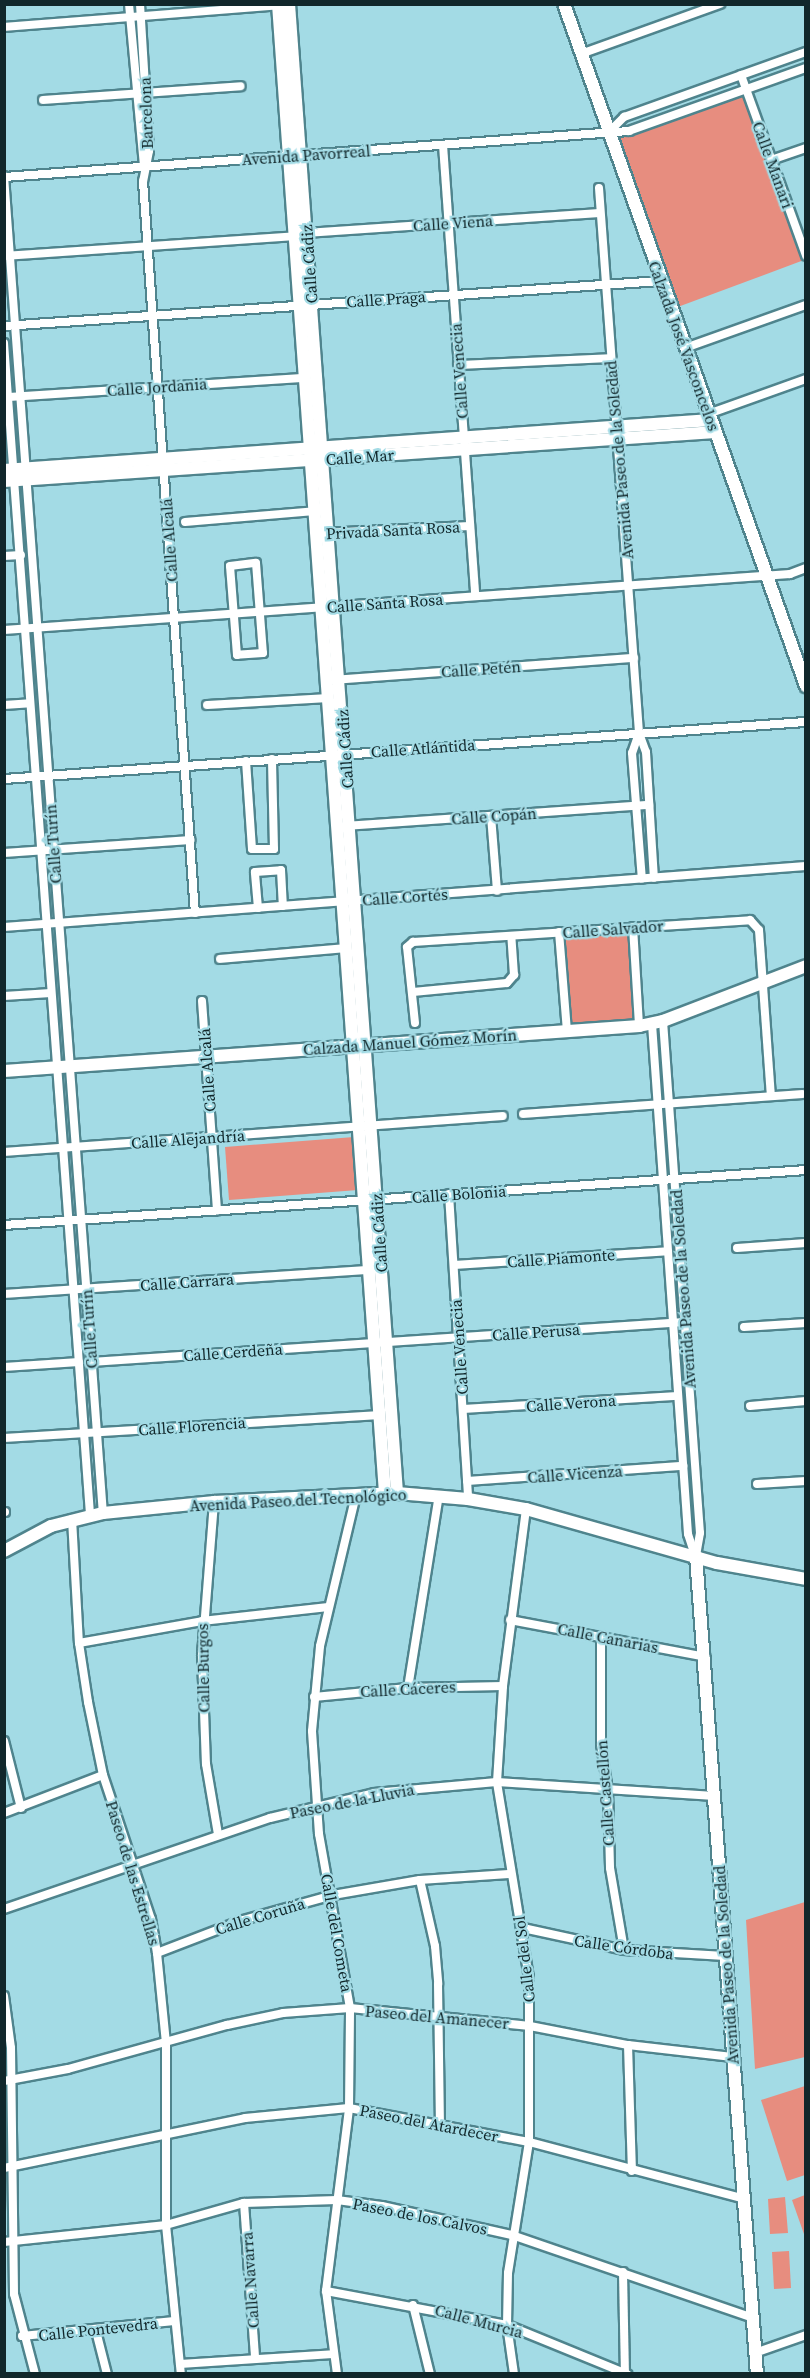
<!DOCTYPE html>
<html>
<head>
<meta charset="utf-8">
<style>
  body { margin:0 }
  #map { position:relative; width:810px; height:2378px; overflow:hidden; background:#a3dbe5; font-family:"Source Serif 4",serif }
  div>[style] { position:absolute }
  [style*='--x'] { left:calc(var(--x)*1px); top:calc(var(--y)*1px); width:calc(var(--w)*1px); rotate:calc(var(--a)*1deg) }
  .green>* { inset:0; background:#e78d7f }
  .roads { filter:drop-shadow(2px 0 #4f848d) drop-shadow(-2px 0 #4f848d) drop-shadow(0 2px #4f848d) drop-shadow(0 -2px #4f848d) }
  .street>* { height:8px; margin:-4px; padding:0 4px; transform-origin:4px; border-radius:4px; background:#fff }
  .secondary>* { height:12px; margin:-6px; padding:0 6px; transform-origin:6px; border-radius:6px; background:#fff }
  span { translate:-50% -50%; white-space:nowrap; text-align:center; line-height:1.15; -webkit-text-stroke:4.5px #a3dbe5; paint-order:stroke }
  .street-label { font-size:16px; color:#11272b }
  .frame { position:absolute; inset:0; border:6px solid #11272b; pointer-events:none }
</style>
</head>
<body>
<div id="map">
  <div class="green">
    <i style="clip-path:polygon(746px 92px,804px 260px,675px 308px,611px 135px)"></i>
    <i style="clip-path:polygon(631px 930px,637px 1023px,569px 1029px,563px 935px)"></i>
    <i style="clip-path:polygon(354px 1137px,358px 1190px,229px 1200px,225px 1147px)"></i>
    <i style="clip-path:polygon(805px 1902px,805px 2057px,755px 2069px,746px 1920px)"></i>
    <i style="clip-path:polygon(805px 2086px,805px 2175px,787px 2181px,761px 2100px)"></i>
    <i style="clip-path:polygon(805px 2195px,806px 2195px,805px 2237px,792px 2200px)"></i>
    <i style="clip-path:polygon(785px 2197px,788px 2233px,770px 2234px,768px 2199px)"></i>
    <i style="clip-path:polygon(789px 2251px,791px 2288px,774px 2289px,772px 2252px)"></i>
  </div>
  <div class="roads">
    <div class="street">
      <i style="--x:129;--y:4;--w:163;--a:84.7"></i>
      <i style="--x:140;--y:4;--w:147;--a:86.5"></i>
      <i style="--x:149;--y:151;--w:31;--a:101"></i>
      <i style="--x:143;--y:181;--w:734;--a:85.94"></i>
      <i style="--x:4;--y:27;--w:278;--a:-4.5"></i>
      <i style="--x:581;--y:54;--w:148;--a:-19.8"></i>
      <i style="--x:741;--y:75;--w:192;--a:70.2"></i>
      <i style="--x:43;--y:100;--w:198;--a:-4"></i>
      <i style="--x:608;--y:133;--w:23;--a:-45"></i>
      <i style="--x:624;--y:117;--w:193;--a:-19.7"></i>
      <i style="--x:443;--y:145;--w:452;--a:85.9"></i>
      <i style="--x:771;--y:160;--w:37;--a:-19"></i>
      <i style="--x:4;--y:176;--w:1341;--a:85.77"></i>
      <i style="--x:4;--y:177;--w:627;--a:-4.21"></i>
      <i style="--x:629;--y:131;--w:188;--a:-19.6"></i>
      <i style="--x:599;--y:188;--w:546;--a:85.8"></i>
      <i style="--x:639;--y:733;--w:20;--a:70"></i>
      <i style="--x:646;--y:752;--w:126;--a:86.4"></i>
      <i style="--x:306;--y:233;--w:294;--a:-3.9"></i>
      <i style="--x:4;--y:256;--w:292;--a:-3.9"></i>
      <i style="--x:4;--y:326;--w:659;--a:-3.92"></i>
      <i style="--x:4;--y:343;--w:1175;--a:85.8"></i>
      <i style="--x:685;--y:348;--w:128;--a:-19.6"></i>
      <i style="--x:458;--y:365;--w:153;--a:-2.6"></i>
      <i style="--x:9;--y:397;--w:297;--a:-3.7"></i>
      <i style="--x:708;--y:414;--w:104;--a:-19.7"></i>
      <i style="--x:185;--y:522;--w:130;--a:-4.8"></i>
      <i style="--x:323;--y:533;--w:147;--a:-2.7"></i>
      <i style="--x:4;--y:556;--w:17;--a:-3"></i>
      <i style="--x:256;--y:563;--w:90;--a:85.6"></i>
      <i style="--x:263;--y:653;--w:26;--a:176"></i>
      <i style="--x:237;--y:655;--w:89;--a:-94.5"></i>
      <i style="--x:230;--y:566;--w:26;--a:-7"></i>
      <i style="--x:4;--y:630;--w:788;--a:-4.08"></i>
      <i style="--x:790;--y:574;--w:17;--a:-21"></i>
      <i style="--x:333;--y:680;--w:302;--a:-4.2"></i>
      <i style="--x:4;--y:705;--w:26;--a:-4"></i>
      <i style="--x:207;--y:705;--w:122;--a:-3.3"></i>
      <i style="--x:639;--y:733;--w:21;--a:109"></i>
      <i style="--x:632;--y:753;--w:126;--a:85.5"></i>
      <i style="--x:246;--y:761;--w:88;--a:86.1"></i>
      <i style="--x:252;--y:849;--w:22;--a:0"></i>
      <i style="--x:274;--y:849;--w:90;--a:-91.3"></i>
      <i style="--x:4;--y:779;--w:804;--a:-4.07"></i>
      <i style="--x:491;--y:816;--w:75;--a:85.4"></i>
      <i style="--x:345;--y:826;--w:305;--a:-4"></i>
      <i style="--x:4;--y:853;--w:187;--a:-4"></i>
      <i style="--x:258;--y:908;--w:36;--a:-95"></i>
      <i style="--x:255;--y:872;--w:26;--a:-4"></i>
      <i style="--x:281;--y:870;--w:36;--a:87"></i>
      <i style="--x:4;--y:927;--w:804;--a:-4.35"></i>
      <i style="--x:633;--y:927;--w:99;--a:86.5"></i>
      <i style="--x:559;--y:932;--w:99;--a:85.4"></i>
      <i style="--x:220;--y:959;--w:126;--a:-5"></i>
      <i style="--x:413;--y:992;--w:94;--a:-5.5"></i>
      <i style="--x:507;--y:983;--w:11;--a:-49"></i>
      <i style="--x:514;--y:975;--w:39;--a:-94"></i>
      <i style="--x:4;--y:996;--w:47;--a:-3.7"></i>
      <i style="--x:202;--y:1001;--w:210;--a:85.9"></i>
      <i style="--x:663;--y:1021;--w:513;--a:85.87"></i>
      <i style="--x:700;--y:1533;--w:23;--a:100"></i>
      <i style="--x:415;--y:1023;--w:76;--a:-96"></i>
      <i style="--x:407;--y:947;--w:8;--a:-40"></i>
      <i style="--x:413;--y:942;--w:338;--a:-3.7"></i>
      <i style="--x:750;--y:920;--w:13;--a:48"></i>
      <i style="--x:759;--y:930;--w:166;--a:85.9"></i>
      <i style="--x:652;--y:1024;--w:511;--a:85.96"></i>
      <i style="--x:688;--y:1534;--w:23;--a:72"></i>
      <i style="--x:523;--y:1114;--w:280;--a:-4.1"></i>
      <i style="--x:4;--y:1152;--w:500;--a:-4.13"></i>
      <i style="--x:449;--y:1194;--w:306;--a:86.4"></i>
      <i style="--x:4;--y:1225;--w:804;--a:-3.92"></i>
      <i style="--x:737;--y:1248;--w:69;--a:-4.1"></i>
      <i style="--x:454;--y:1265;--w:214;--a:-3.7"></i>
      <i style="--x:4;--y:1294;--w:367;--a:-3.8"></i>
      <i style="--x:744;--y:1327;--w:62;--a:-3.7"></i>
      <i style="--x:91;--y:1362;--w:595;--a:-3.85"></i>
      <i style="--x:4;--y:1367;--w:75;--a:-3.8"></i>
      <i style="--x:750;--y:1406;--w:56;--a:-5.1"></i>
      <i style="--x:463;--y:1409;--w:215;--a:-3.5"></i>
      <i style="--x:4;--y:1438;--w:377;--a:-3.5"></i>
      <i style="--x:467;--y:1481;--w:217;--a:-4"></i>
      <i style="--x:757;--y:1484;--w:49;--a:-3.5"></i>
      <i style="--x:214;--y:1502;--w:154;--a:94.5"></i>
      <i style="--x:202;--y:1656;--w:108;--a:87.9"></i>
      <i style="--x:206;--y:1764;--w:71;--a:80.3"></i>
      <i style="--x:4;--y:1512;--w:1;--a:0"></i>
      <i style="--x:72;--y:1519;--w:124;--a:86.8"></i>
      <i style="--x:79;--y:1643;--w:60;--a:81.3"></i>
      <i style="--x:88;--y:1702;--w:75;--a:78.4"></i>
      <i style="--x:103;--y:1775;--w:152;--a:71.6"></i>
      <i style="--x:151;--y:1919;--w:35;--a:80"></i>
      <i style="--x:157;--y:1953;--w:90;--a:84.3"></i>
      <i style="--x:166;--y:2043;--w:182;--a:90"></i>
      <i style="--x:166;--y:2225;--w:150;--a:84.3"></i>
      <i style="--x:510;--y:1620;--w:199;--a:10.7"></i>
      <i style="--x:601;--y:1636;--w:108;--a:90"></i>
      <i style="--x:601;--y:1744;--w:48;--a:81.5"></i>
      <i style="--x:608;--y:1791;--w:77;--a:88.5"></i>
      <i style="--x:610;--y:1868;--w:83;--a:80.3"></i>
      <i style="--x:79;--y:1643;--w:125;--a:-10.1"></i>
      <i style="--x:202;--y:1621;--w:127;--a:-6.3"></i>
      <i style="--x:408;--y:1688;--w:195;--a:-80.9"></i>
      <i style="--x:314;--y:1697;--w:94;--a:-5.5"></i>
      <i style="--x:408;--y:1688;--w:95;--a:-1.2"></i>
      <i style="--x:4;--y:1741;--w:69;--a:75.8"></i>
      <i style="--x:4;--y:1813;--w:106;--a:-21"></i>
      <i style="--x:420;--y:1880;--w:68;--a:77.2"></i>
      <i style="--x:435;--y:1946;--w:38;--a:85"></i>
      <i style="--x:438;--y:1984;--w:139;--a:89.2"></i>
      <i style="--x:4;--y:1909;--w:281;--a:-18.9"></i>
      <i style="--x:270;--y:1818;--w:107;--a:-13.5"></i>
      <i style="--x:374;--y:1793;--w:123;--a:-5.1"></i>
      <i style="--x:497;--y:1782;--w:218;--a:3.7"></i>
      <i style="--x:523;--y:1928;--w:103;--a:12.3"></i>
      <i style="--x:624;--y:1950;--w:101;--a:3.4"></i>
      <i style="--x:157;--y:1953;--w:92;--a:-21"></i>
      <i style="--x:243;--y:1920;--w:93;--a:-15.5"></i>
      <i style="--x:333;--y:1895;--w:88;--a:-9.8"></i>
      <i style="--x:420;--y:1880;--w:89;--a:-3.9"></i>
      <i style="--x:4;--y:1996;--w:52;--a:82.3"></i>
      <i style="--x:11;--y:2048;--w:246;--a:89.3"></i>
      <i style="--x:14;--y:2294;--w:83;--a:75.3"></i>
      <i style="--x:628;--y:2045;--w:126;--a:88.2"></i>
      <i style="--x:4;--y:2081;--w:65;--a:-10.6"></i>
      <i style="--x:68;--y:2069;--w:165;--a:-15.5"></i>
      <i style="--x:227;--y:2025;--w:57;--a:-12.1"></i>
      <i style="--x:283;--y:2013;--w:67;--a:-4.3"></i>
      <i style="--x:350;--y:2008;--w:181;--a:5.7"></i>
      <i style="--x:530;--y:2026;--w:100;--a:11"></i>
      <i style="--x:628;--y:2045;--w:105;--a:6.6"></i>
      <i style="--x:4;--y:2168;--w:246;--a:-11.7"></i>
      <i style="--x:245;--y:2118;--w:104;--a:-5.5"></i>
      <i style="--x:349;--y:2108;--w:183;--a:10.7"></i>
      <i style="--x:529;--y:2142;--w:222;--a:14.8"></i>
      <i style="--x:244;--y:2203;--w:154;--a:85.9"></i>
      <i style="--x:4;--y:2242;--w:163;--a:-6"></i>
      <i style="--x:166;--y:2225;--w:81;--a:-15.8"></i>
      <i style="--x:244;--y:2203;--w:93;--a:-1.8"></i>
      <i style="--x:337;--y:2200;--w:45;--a:7.6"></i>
      <i style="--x:382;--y:2206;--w:133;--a:12.6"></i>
      <i style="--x:512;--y:2235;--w:255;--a:19"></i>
      <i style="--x:623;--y:2272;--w:102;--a:88.9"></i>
      <i style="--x:326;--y:2291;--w:184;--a:10.6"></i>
      <i style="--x:507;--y:2325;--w:130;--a:22.2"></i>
      <i style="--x:413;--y:2305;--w:71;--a:76.2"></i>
      <i style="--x:96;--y:2331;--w:44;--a:75.7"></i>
      <i style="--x:22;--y:2336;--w:153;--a:-5.6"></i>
      <i style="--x:755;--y:2353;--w:54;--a:-19.4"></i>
      <i style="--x:180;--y:2364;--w:153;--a:-3.7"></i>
      <i style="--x:337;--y:2374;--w:84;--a:-97.5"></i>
      <i style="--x:326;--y:2291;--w:184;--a:-82.8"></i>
      <i style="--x:349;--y:2108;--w:100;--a:-89.4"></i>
      <i style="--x:350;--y:2008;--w:177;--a:-100.1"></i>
      <i style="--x:319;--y:1834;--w:103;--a:-93.9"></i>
      <i style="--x:312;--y:1731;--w:85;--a:-84.6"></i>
      <i style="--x:320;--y:1646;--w:155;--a:-76.6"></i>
      <i style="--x:514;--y:2374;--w:49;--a:-98.1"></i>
      <i style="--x:507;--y:2325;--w:52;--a:-88.9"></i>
      <i style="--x:508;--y:2273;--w:133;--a:-80.9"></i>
      <i style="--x:529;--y:2142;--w:164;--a:-90"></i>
      <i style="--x:529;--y:1978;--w:199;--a:-99.3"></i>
      <i style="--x:497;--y:1782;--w:96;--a:-86.4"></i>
      <i style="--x:503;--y:1686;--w:178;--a:-82.6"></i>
    </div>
    <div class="secondary">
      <i style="--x:278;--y:4;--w:1493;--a:85.89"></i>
      <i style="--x:289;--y:4;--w:1493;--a:85.85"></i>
      <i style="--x:564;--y:4;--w:724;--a:70.46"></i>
      <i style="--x:4;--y:470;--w:709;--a:-4.05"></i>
      <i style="--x:4;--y:481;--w:713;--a:-3.94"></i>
      <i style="--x:4;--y:1071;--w:637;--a:-4.05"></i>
      <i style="--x:639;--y:1026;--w:25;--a:-12"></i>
      <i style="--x:663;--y:1021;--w:153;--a:-21"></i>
      <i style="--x:4;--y:1551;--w:53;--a:-28"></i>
      <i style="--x:51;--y:1526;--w:54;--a:-14"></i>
      <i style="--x:103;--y:1513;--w:112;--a:-5.7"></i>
      <i style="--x:214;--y:1502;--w:183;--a:-2.8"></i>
      <i style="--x:397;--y:1493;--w:71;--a:4.8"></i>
      <i style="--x:468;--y:1499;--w:59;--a:9.8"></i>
      <i style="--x:526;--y:1509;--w:198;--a:15.8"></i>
      <i style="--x:717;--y:1563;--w:90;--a:10.2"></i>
      <i style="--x:696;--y:1556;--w:820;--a:85.74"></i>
    </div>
  </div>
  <div class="street-label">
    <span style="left:146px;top:113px;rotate:-92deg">Barcelona</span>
    <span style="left:306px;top:155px;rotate:-4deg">Avenida Pavorreal</span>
    <span style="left:773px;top:165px;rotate:70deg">Calle Manari</span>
    <span style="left:453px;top:223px;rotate:-4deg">Calle Viena</span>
    <span style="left:309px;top:264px;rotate:-94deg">Calle Cádiz</span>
    <span style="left:386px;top:299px;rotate:-4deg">Calle Praga</span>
    <span style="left:684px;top:346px;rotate:70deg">Calzada José Vasconcelos</span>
    <span style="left:459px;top:371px;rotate:-94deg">Calle Venecia</span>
    <span style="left:157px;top:387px;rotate:-4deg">Calle Jordania</span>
    <span style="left:360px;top:457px;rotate:-4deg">Calle Mar</span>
    <span style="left:619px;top:460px;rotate:-95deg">Avenida Paseo de la Soledad</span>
    <span style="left:393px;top:530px;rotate:-3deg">Privada Santa Rosa</span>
    <span style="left:169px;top:540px;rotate:-94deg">Calle Alcalá</span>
    <span style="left:385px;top:603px;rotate:-4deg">Calle Santa Rosa</span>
    <span style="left:481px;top:669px;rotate:-4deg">Calle Petén</span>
    <span style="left:423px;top:748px;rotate:-4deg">Calle Atlántida</span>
    <span style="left:345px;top:749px;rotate:-94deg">Calle Cádiz</span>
    <span style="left:494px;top:816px;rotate:-4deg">Calle Copán</span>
    <span style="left:53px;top:844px;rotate:-94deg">Calle Turín</span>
    <span style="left:405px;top:897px;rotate:-4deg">Calle Cortés</span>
    <span style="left:613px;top:929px;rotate:-4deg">Calle Salvador</span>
    <span style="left:410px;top:1042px;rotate:-4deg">Calzada Manuel Gómez Morín</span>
    <span style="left:207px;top:1070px;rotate:-94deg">Calle Alcalá</span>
    <span style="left:188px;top:1139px;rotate:-4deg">Calle Alejandría</span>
    <span style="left:459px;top:1194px;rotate:-4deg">Calle Bolonia</span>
    <span style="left:379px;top:1233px;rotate:-94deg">Calle Cádiz</span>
    <span style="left:561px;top:1258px;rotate:-4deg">Calle Piamonte</span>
    <span style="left:187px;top:1282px;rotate:-4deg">Calle Carrara</span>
    <span style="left:683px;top:1289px;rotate:-94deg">Avenida Paseo de la Soledad</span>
    <span style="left:89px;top:1329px;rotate:-94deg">Calle Turín</span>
    <span style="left:536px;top:1332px;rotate:-4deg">Calle Perusa</span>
    <span style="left:459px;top:1347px;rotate:-94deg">Calle Venecia</span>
    <span style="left:233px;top:1352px;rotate:-4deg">Calle Cerdeña</span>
    <span style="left:571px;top:1403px;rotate:-4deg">Calle Verona</span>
    <span style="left:192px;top:1426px;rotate:-4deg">Calle Florencia</span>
    <span style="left:575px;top:1474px;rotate:-4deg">Calle Vicenza</span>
    <span style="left:298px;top:1500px;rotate:-3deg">Avenida Paseo del Tecnológico</span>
    <span style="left:608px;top:1638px;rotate:11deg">Calle Canarias</span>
    <span style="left:203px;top:1668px;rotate:-91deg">Calle Burgos</span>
    <span style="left:408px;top:1689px;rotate:-3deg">Calle Cáceres</span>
    <span style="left:605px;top:1793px;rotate:-94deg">Calle Castellón</span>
    <span style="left:352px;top:1801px;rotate:-11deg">Paseo de la Lluvia</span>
    <span style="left:133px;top:1873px;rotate:73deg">Paseo de las Estrellas</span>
    <span style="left:260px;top:1916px;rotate:-17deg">Calle Coruña</span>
    <span style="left:337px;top:1933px;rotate:80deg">Calle del Cometa</span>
    <span style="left:624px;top:1947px;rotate:8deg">Calle Córdoba</span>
    <span style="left:524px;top:1959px;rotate:-97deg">Calle del Sol</span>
    <span style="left:726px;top:1965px;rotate:-94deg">Avenida Paseo de la Soledad</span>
    <span style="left:437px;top:2017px;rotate:5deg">Paseo del Amanecer</span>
    <span style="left:429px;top:2123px;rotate:11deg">Paseo del Atardecer</span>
    <span style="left:420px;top:2216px;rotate:11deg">Paseo de los Calvos</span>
    <span style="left:250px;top:2280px;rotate:-94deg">Calle Navarra</span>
    <span style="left:479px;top:2321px;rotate:15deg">Calle Murcia</span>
    <span style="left:98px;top:2329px;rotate:-6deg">Calle Pontevedra</span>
  </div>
  <div class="frame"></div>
</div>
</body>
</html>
